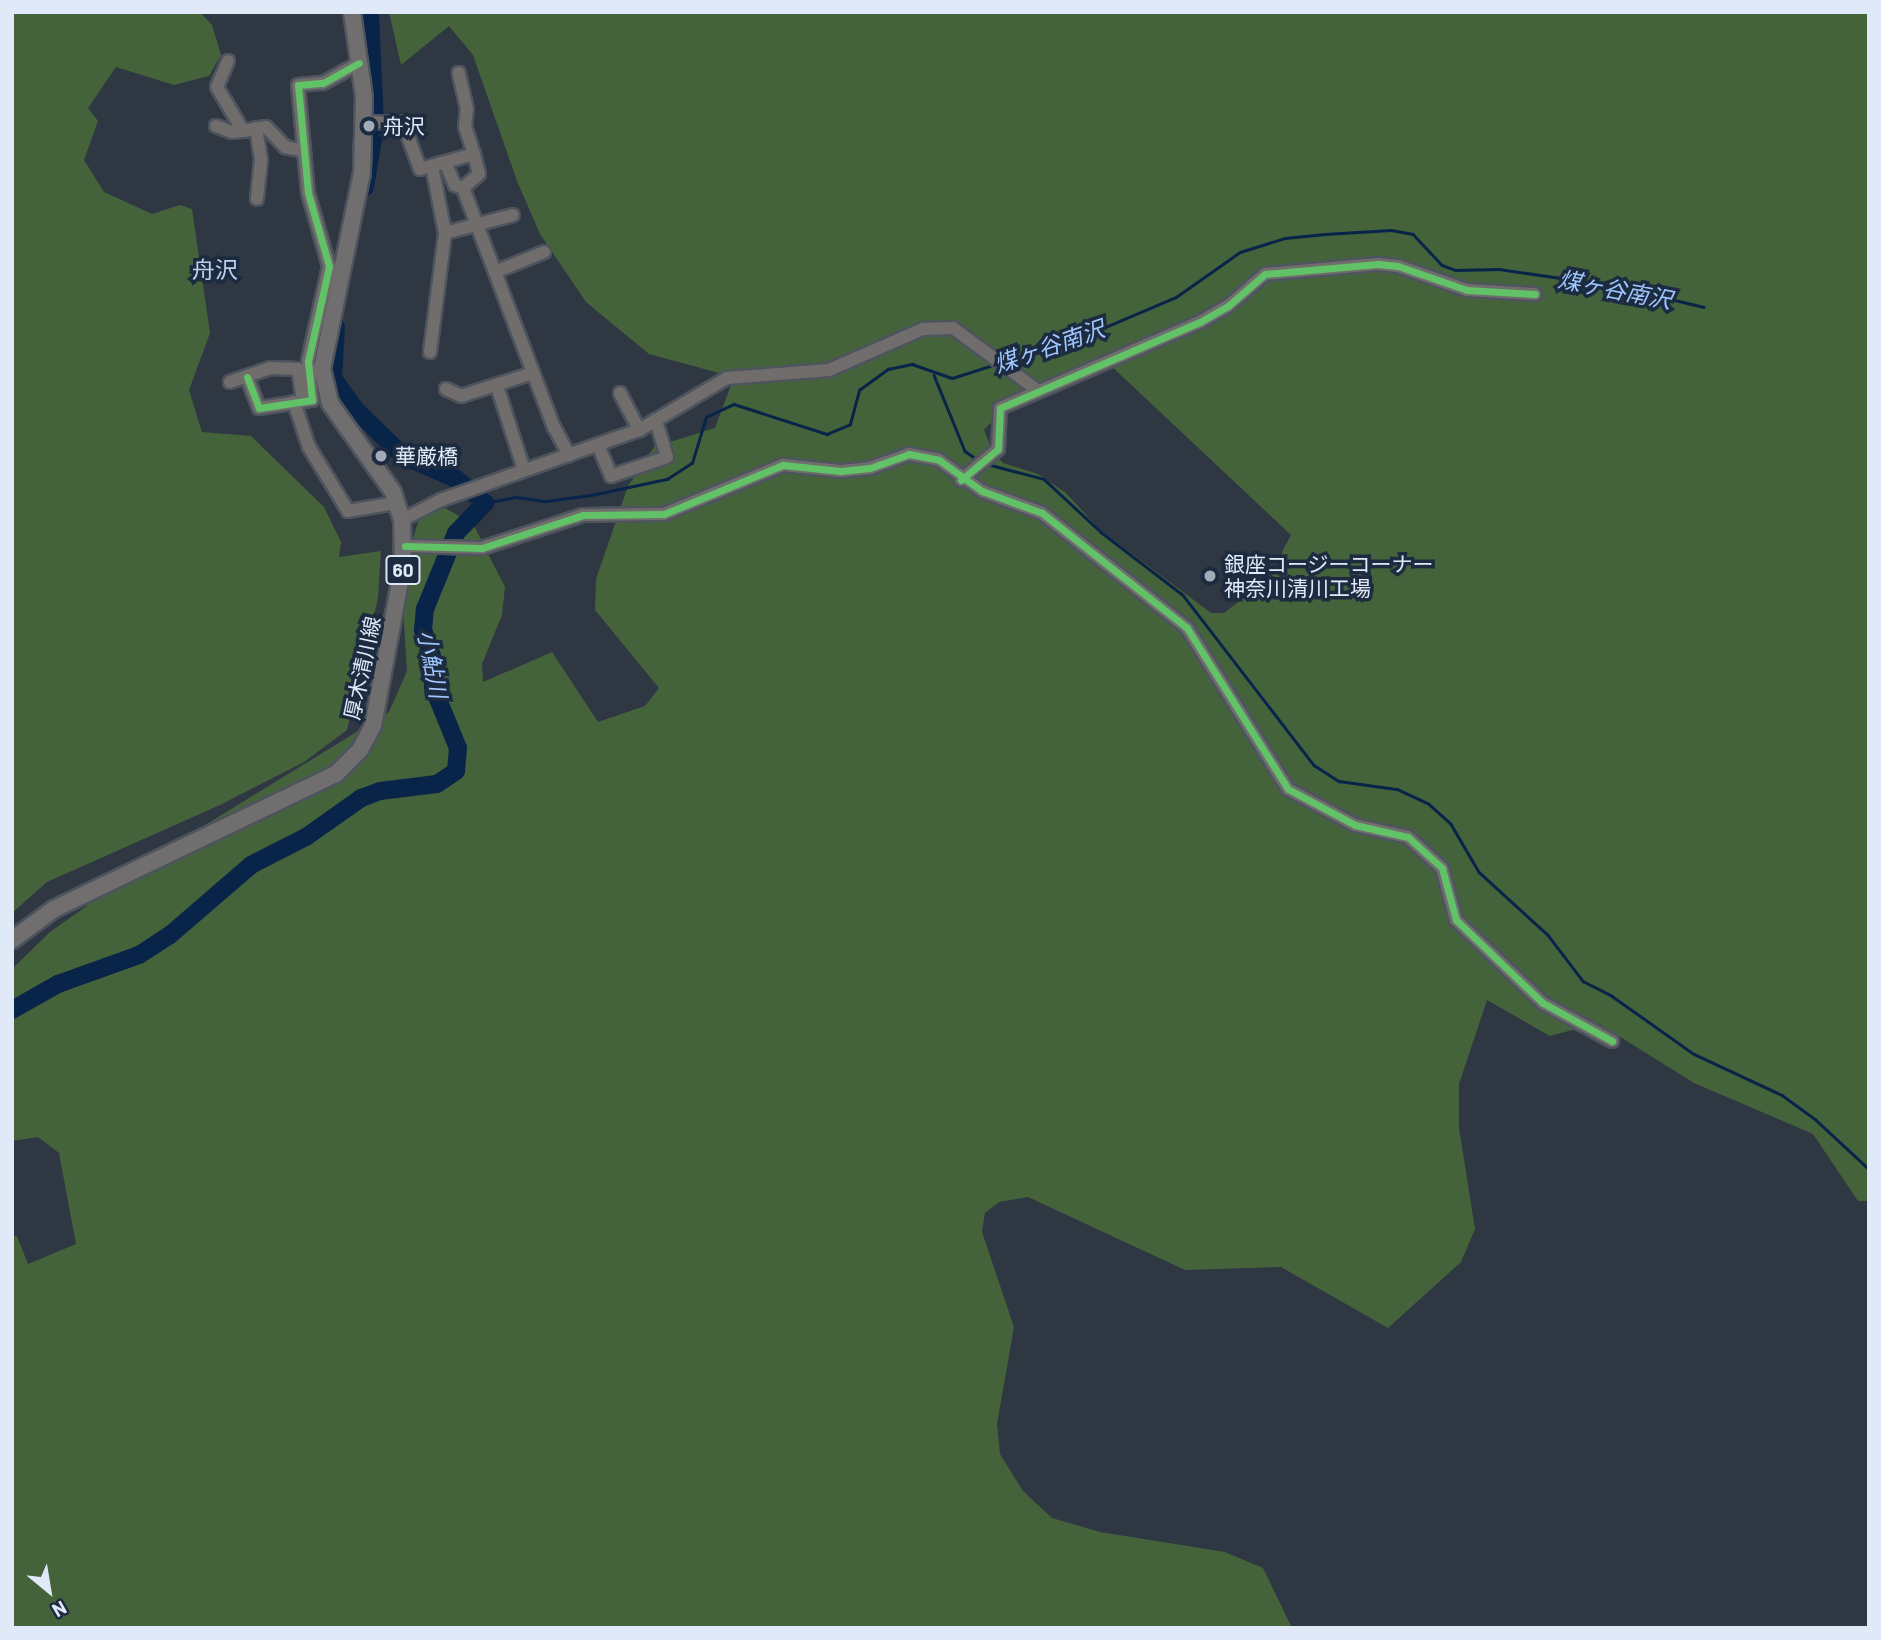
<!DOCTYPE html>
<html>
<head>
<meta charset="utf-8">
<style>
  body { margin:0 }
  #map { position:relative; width:1881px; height:1640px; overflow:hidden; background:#2f3743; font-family:Barlow,"Noto Sans JP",sans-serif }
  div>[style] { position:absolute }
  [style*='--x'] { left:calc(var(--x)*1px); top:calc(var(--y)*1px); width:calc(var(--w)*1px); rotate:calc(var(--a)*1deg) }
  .forest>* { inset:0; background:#45633b }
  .stream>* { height:2.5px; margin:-1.25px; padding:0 1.25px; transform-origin:1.25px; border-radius:1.25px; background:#092449 }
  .river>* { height:18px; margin:-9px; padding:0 9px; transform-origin:9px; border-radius:9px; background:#092449 }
  .roads { filter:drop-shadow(2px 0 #4d545e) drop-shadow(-2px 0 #4d545e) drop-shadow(0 2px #4d545e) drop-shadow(0 -2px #4d545e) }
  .minor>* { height:12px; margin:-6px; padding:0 6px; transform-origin:6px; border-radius:6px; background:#706d6c }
  .major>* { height:16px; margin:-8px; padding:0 8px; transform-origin:8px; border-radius:8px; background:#706e6e }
  .cycleway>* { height:7px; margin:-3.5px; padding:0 3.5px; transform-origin:3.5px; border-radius:3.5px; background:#61c268 }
  .dots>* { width:19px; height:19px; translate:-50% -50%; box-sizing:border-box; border:4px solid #1d2b40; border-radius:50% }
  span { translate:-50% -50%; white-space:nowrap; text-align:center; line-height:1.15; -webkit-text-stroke:7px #1d2b40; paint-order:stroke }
  .shield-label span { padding:2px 5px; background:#1d2b40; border:2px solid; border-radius:5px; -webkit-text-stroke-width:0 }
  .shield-label { font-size:19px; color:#e0e9f7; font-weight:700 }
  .poi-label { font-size:21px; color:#e0e9f7 }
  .left { translate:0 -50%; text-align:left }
  .street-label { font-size:21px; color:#e0e9f7 }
  .neighbourhood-label { font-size:23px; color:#bed0ec }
  .water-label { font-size:23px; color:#a0c6fe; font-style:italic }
  .frame { position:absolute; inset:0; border:14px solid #e0e9f7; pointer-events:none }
  .north { position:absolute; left:14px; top:1556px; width:70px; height:70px; -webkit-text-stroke:5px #1d2b40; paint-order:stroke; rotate:150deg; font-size:19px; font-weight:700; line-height:28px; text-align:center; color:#e0e9f7 }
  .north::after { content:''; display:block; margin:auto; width:24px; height:32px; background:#e0e9f7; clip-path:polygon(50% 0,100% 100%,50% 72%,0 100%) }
</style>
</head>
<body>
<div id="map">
  <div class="forest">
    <i style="clip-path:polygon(12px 12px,200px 12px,212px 25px,221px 55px,209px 76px,174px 85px,116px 67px,88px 108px,98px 121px,84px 160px,104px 192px,152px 214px,180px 205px,192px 209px,210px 333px,189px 390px,202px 432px,251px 436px,324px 507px,341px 542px,339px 557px,381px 551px,378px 598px,347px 730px,304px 762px,220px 805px,47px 882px,12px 913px)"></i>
    <i style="clip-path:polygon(evenodd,389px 12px,1869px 12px,1869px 1201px,1858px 1201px,1813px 1134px,1694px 1083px,1598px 1023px,1550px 1036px,1487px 1000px,1459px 1084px,1459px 1128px,1475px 1229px,1461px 1262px,1388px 1328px,1281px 1267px,1185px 1270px,1028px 1197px,999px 1202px,985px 1213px,982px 1232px,1014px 1327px,997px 1424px,1000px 1454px,1023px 1491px,1052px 1518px,1100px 1532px,1225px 1552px,1263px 1568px,1292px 1628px,12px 1628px,12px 1237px,17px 1236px,28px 1264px,76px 1244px,59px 1153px,38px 1137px,12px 1141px,12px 969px,50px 932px,176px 843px,389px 712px,407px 671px,401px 577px,419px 519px,445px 508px,473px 524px,505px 587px,502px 615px,482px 664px,483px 682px,552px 652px,598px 722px,645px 706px,659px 688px,595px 610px,596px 579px,628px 486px,654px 447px,715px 428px,734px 377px,649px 354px,586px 302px,540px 234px,517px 181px,473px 55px,449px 26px,401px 65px,389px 12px,1108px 363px,1291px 535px,1282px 552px,1284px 566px,1224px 613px,1211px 613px,1099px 529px,1066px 493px,1038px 474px,1003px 463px,992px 450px,984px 430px,1002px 411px,1108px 363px)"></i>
  </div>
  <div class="stream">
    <i style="--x:1006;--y:360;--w:49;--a:-12.9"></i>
    <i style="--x:1054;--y:349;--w:133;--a:-23.1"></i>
    <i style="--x:1176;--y:297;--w:78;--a:-35.1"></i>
    <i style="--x:1240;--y:252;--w:47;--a:-17.3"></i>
    <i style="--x:1285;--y:238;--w:40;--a:-5.7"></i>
    <i style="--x:1325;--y:234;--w:66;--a:-3.5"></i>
    <i style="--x:1391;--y:230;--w:22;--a:10"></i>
    <i style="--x:1413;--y:234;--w:42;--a:46.9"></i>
    <i style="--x:1442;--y:265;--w:15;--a:20"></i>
    <i style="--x:1456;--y:270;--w:43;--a:-1.3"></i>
    <i style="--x:1499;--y:269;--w:118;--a:8.3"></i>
    <i style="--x:1616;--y:286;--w:90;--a:13.4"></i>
    <i style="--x:934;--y:375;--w:82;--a:67.8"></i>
    <i style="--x:965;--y:451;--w:16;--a:35"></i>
    <i style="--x:987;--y:464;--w:59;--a:14.7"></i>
    <i style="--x:1044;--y:479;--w:78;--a:42.9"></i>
    <i style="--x:1101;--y:532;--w:103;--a:37.5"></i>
    <i style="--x:1183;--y:595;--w:215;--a:52.4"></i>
    <i style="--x:1314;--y:765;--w:30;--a:33"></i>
    <i style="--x:1339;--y:781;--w:59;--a:7.9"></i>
    <i style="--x:1397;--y:789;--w:35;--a:25"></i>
    <i style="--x:1429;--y:804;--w:30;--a:42"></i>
    <i style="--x:1451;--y:824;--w:56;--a:59.7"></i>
    <i style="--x:1479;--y:872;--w:93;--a:42.4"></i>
    <i style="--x:1548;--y:935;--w:58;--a:52.7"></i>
    <i style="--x:1583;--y:981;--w:33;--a:27"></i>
    <i style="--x:1612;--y:996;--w:100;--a:35.3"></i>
    <i style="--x:1694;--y:1054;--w:97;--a:25"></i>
    <i style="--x:1782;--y:1095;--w:41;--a:36"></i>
    <i style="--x:1815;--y:1119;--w:74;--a:42.8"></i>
    <i style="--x:485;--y:503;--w:32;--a:-11"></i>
    <i style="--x:516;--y:497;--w:30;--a:8"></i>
    <i style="--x:546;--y:501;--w:45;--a:-7.6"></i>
    <i style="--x:591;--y:495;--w:78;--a:-11.9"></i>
    <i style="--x:667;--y:479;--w:30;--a:-33"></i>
    <i style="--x:692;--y:463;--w:48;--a:-73.1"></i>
    <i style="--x:706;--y:417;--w:31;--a:-25"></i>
    <i style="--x:734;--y:404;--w:98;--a:17.9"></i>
    <i style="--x:827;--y:434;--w:25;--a:-23"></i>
    <i style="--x:850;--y:424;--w:35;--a:-75"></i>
    <i style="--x:859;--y:390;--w:36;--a:-36"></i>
    <i style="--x:888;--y:369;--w:25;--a:-12"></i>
    <i style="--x:912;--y:364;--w:42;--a:19.3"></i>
    <i style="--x:952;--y:378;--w:43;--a:-17.6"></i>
  </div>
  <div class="river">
    <i style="--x:365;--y:187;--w:61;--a:-80.5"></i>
    <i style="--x:375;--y:127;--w:115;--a:-92.5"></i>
    <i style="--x:12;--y:1010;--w:53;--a:-29.5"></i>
    <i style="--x:58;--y:984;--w:86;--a:-19.7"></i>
    <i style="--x:139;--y:955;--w:37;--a:-33"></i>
    <i style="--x:170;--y:935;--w:107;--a:-40.8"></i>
    <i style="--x:251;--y:865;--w:62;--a:-27"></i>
    <i style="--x:306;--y:837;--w:67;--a:-35.3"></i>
    <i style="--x:361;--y:798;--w:20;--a:-20"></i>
    <i style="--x:380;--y:791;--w:57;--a:-7"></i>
    <i style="--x:437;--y:784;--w:23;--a:-34"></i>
    <i style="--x:456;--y:771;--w:23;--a:-85"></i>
    <i style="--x:458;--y:748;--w:66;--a:-112.3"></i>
    <i style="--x:433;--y:687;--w:31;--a:-92"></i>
    <i style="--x:432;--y:656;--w:28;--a:-109"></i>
    <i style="--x:423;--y:630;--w:21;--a:-85"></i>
    <i style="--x:425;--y:609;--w:82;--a:-67.8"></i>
    <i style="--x:456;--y:533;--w:42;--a:-46"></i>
    <i style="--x:485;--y:503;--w:38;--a:-140"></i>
    <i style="--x:456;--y:479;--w:59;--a:-156"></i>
    <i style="--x:402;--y:455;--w:64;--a:-135.6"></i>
    <i style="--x:356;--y:410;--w:39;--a:-126"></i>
    <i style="--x:333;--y:378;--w:51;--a:-86.6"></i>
  </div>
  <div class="roads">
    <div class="minor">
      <i style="--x:228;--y:61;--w:28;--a:113"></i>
      <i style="--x:217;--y:87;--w:51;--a:59.4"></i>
      <i style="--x:243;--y:131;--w:23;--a:-10"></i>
      <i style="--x:266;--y:127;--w:28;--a:46"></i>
      <i style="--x:285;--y:147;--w:16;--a:11"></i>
      <i style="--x:364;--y:122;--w:39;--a:1"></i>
      <i style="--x:403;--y:123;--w:49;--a:69.7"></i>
      <i style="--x:420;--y:169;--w:56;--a:-15.5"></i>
      <i style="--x:474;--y:154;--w:28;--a:-108"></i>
      <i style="--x:465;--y:127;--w:18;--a:-84"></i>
      <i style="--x:467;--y:109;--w:37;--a:-103"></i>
      <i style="--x:216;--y:126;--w:17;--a:21"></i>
      <i style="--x:232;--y:132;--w:11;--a:-5"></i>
      <i style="--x:256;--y:128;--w:32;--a:81"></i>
      <i style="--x:261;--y:160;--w:39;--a:96"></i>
      <i style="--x:445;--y:162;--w:25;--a:67"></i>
      <i style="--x:455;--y:185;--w:9;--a:21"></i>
      <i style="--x:463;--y:188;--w:256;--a:69.2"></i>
      <i style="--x:554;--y:427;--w:32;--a:62"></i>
      <i style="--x:432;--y:166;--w:68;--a:79"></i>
      <i style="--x:463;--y:188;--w:21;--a:-41"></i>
      <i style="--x:479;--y:174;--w:21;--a:-104"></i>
      <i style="--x:495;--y:272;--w:53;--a:-22.2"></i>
      <i style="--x:430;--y:352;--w:120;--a:-82.8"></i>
      <i style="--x:445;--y:233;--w:70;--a:-14.8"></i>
      <i style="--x:247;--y:377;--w:33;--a:69"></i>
      <i style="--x:259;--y:408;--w:54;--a:-8.6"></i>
      <i style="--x:312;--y:400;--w:39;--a:-96"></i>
      <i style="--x:308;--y:361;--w:97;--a:-77.5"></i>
      <i style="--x:329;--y:266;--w:76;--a:-106"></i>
      <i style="--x:308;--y:193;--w:108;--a:-95.3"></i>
      <i style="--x:298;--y:85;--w:25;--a:-5"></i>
      <i style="--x:323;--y:83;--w:41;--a:-29.1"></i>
      <i style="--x:230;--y:382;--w:42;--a:-19.3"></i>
      <i style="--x:270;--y:368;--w:28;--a:2"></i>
      <i style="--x:298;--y:369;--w:32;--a:81"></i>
      <i style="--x:497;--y:386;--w:88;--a:72.2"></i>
      <i style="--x:446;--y:389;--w:17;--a:25"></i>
      <i style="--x:461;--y:396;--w:76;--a:-17.7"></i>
      <i style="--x:620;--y:393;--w:42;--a:62.8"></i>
      <i style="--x:294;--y:402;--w:47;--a:71.6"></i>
      <i style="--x:309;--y:447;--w:75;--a:58.6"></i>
      <i style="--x:348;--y:511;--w:49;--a:-9.5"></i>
      <i style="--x:598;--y:445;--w:34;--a:67"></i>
      <i style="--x:611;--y:476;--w:59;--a:-18.7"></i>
      <i style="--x:667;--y:457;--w:39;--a:-107"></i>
      <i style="--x:961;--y:480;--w:48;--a:-40"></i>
      <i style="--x:998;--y:449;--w:41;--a:-87.2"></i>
      <i style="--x:1000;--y:408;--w:218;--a:-23.3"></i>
      <i style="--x:1200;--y:322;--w:32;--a:-30"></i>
      <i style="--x:1228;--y:306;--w:49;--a:-40.9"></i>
      <i style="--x:1265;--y:274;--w:113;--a:-5.1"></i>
      <i style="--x:1378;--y:264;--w:20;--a:6"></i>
      <i style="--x:1398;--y:266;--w:73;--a:19.2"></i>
      <i style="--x:1467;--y:290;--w:68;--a:3.4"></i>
      <i style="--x:402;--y:520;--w:44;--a:-27.1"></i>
      <i style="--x:441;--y:500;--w:212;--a:-19.5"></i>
      <i style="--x:641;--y:429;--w:100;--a:-30.7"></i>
      <i style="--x:727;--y:378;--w:102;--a:-4.5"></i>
      <i style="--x:829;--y:370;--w:103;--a:-23.6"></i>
      <i style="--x:923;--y:329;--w:30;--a:-2"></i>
      <i style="--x:953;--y:328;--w:104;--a:36.4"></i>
      <i style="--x:405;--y:546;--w:77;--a:1.5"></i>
      <i style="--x:482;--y:548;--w:106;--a:-18.1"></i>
      <i style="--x:583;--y:515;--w:81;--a:-0.7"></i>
      <i style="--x:664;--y:514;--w:129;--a:-22.4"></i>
      <i style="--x:783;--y:465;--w:58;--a:5.9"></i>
      <i style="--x:841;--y:471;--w:29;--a:-6"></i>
      <i style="--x:870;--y:468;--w:41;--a:-19.7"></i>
      <i style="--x:909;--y:454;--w:31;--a:11"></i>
      <i style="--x:939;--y:460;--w:53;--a:35.8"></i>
      <i style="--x:982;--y:491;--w:64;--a:20.1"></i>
      <i style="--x:1042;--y:513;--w:185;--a:38.4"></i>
      <i style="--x:1187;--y:628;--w:190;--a:57.9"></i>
      <i style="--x:1288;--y:789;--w:76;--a:28.2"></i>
      <i style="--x:1355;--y:825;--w:54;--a:12.8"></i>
      <i style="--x:1408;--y:837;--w:46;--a:42.4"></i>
      <i style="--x:1442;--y:868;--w:54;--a:74.9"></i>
      <i style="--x:1456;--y:920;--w:120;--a:43.7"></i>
      <i style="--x:1543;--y:1003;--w:79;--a:28.8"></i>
    </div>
    <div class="major">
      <i style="--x:12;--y:940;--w:52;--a:-36.4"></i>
      <i style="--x:54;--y:909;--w:313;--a:-25.6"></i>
      <i style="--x:336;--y:774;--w:34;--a:-45"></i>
      <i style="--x:360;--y:750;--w:27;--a:-62"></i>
      <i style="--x:373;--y:726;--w:163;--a:-79.4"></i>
      <i style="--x:403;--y:566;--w:46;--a:-91.2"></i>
      <i style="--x:402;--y:520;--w:29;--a:-108"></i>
      <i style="--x:393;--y:492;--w:109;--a:-125.3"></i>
      <i style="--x:330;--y:403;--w:35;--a:-103"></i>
      <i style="--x:322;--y:369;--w:201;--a:-78.5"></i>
      <i style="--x:362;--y:172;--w:75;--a:-88.5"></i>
      <i style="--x:364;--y:97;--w:86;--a:-98"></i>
    </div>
  </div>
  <div class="cycleway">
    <i style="--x:247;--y:377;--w:33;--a:69"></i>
    <i style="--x:259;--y:408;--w:54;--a:-8.6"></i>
    <i style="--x:312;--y:400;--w:39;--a:-96"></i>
    <i style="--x:308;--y:361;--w:97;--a:-77.5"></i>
    <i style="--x:329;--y:266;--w:76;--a:-106"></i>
    <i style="--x:308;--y:193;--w:108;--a:-95.3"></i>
    <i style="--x:298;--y:85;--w:25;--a:-5"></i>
    <i style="--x:323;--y:83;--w:41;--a:-29.1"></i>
    <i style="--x:961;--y:480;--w:48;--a:-40"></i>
    <i style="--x:998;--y:449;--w:41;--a:-87.2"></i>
    <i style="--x:1000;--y:408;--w:218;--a:-23.3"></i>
    <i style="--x:1200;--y:322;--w:32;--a:-30"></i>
    <i style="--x:1228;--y:306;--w:49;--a:-40.9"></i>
    <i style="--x:1265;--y:274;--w:113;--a:-5.1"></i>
    <i style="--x:1378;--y:264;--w:20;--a:6"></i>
    <i style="--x:1398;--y:266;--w:73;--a:19.2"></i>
    <i style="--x:1467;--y:290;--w:68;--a:3.4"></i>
    <i style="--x:405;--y:546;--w:77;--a:1.5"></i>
    <i style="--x:482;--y:548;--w:106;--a:-18.1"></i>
    <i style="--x:583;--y:515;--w:81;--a:-0.7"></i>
    <i style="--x:664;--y:514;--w:129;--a:-22.4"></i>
    <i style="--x:783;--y:465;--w:58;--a:5.9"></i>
    <i style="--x:841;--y:471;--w:29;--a:-6"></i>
    <i style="--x:870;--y:468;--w:41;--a:-19.7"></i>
    <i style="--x:909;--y:454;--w:31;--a:11"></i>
    <i style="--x:939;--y:460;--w:53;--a:35.8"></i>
    <i style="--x:982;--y:491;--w:64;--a:20.1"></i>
    <i style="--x:1042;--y:513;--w:185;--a:38.4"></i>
    <i style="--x:1187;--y:628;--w:190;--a:57.9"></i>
    <i style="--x:1288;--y:789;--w:76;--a:28.2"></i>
    <i style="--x:1355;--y:825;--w:54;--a:12.8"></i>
    <i style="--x:1408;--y:837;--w:46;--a:42.4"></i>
    <i style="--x:1442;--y:868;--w:54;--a:74.9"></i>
    <i style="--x:1456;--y:920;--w:120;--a:43.7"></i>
    <i style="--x:1543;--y:1003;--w:79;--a:28.8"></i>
  </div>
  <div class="dots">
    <i style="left:369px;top:126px;background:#a2abb8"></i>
    <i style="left:381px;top:456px;background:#a2abb8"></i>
    <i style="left:1210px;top:576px;background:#a2abb8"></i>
  </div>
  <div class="shield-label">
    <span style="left:403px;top:570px">60</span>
  </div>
  <div class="poi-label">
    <span class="left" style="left:383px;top:126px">舟沢</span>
    <span class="left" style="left:395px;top:456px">華厳橋</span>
    <span class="left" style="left:1224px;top:576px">銀座コージーコーナー<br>神奈川清川工場</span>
  </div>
  <div class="street-label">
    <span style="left:362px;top:668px;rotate:-78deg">厚木清川線</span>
  </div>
  <div class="neighbourhood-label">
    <span style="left:215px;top:269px">舟沢</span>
  </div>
  <div class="water-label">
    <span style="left:1615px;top:289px;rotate:11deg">煤ヶ谷南沢</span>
    <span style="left:1049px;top:346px;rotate:-19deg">煤ヶ谷南沢</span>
    <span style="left:433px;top:664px;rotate:79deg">小鮎川</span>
  </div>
  <div class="frame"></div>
  <div class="north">N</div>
</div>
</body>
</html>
